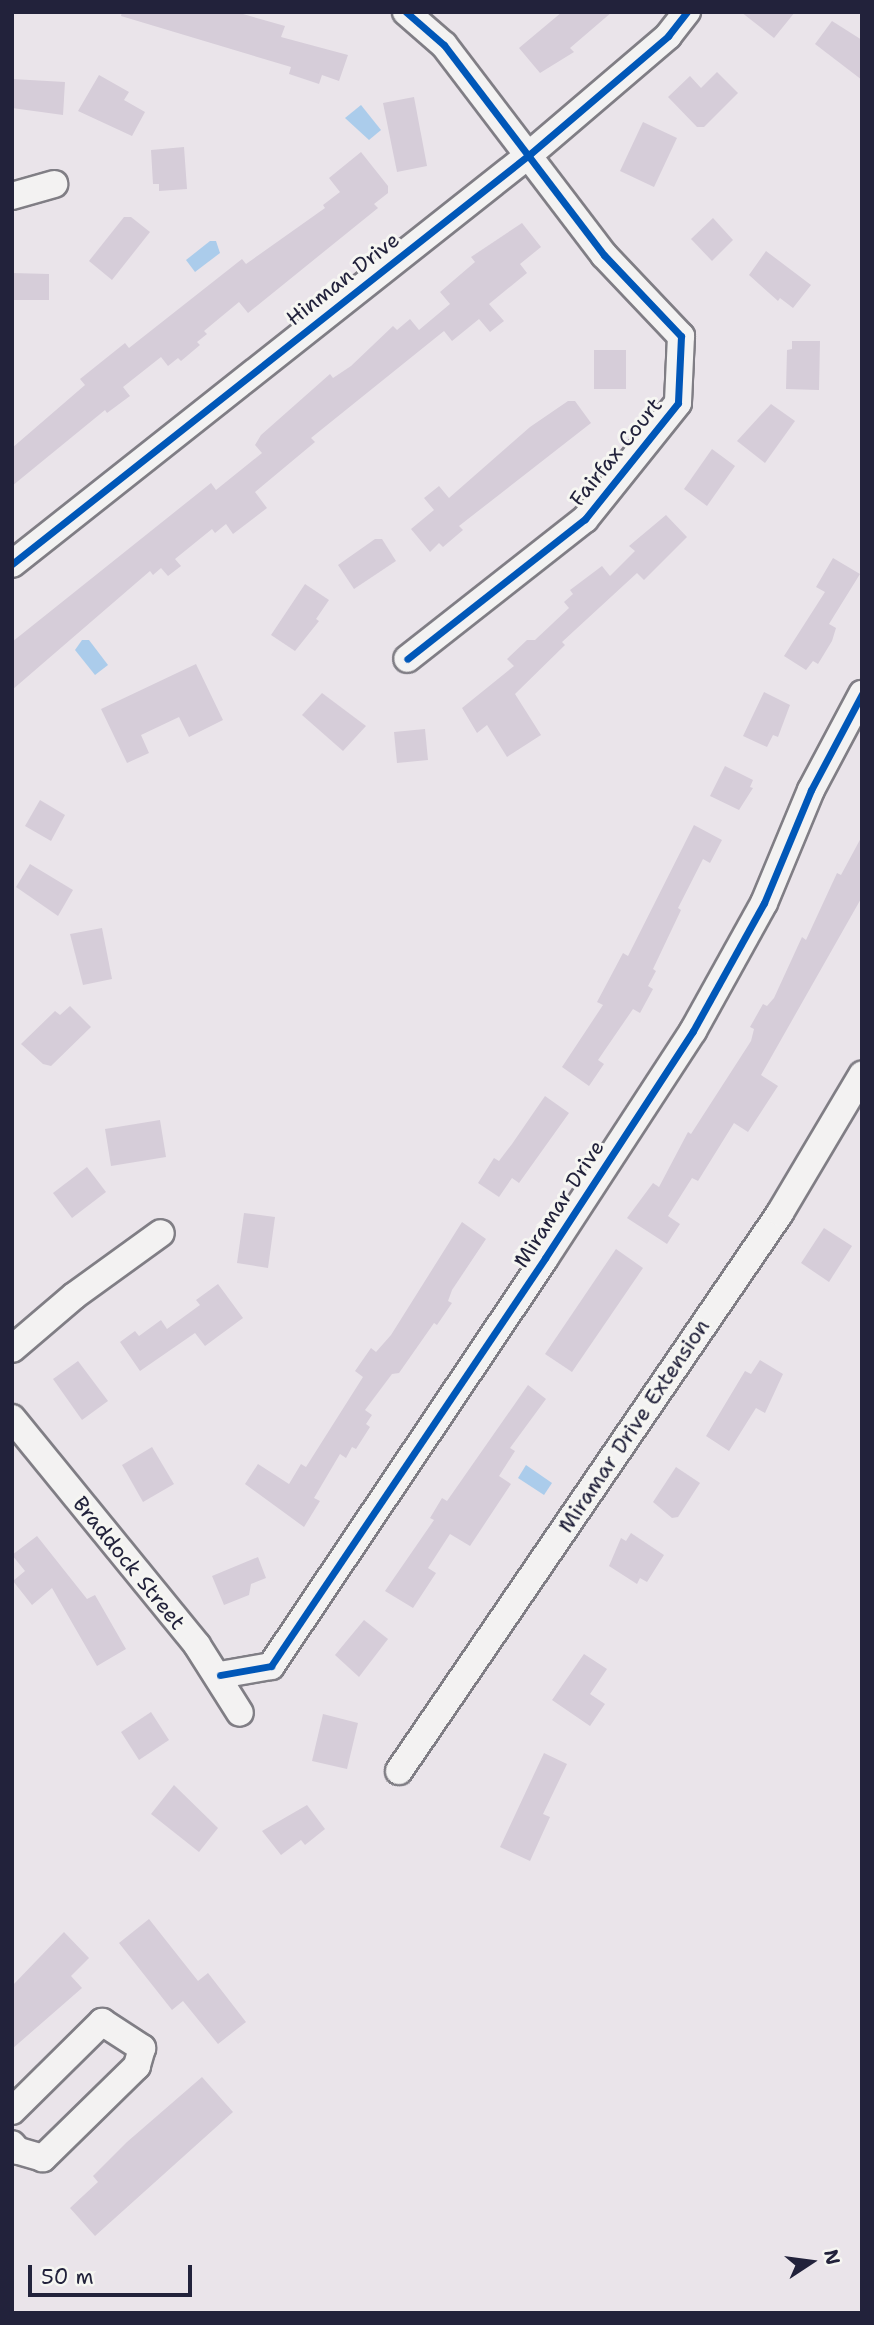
<!DOCTYPE html>
<html>
<head>
<meta charset="utf-8">
<style>
  body { margin:0 }
  #map { position:relative; width:874px; height:2325px; overflow:hidden; background:#eae4ea; font-family:"Shantell Sans",sans-serif }
  div>[style] { position:absolute }
  [style*='--x'] { left:calc(var(--x)*1px); top:calc(var(--y)*1px); width:calc(var(--w)*1px); rotate:calc(var(--a)*1deg) }
  .water>* { inset:0; background:#abcceb }
  .building>* { inset:0; background:#d6cdd9 }
  .roads { filter:drop-shadow(2px 0 #807e85) drop-shadow(-2px 0 #807e85) drop-shadow(0 2px #807e85) drop-shadow(0 -2px #807e85) }
  .minor>* { height:26px; margin:-13px; padding:0 13px; transform-origin:13px; border-radius:13px; background:#f3f2f2 }
  .cycleway>* { height:7px; margin:-3.5px; padding:0 3.5px; transform-origin:3.5px; border-radius:3.5px; background:#0057b8 }
  span { translate:-50% -50%; white-space:nowrap; text-align:center; line-height:1.15; -webkit-text-stroke:6px #f6f6f2; paint-order:stroke }
  .street-label { font-size:21px; color:#22223b }
  .frame { position:absolute; inset:0; border:14px solid #22223b; pointer-events:none }
  .north { position:absolute; left:776px; top:2227px; width:70px; height:70px; -webkit-text-stroke:5px #f6f6f2; paint-order:stroke; rotate:77deg; font-size:19px; font-weight:700; line-height:28px; text-align:center; color:#22223b }
  .north::after { content:''; display:block; margin:auto; width:24px; height:32px; background:#22223b; clip-path:polygon(50% 0,100% 100%,50% 72%,0 100%) }
  .scale { position:absolute; left:28px; top:2265px; width:164px; height:32px; box-sizing:border-box; border:4px solid #22223b; border-top:0; padding-left:9px; font-size:21px; line-height:24px; white-space:nowrap; color:#22223b; -webkit-text-stroke:5px #f6f6f2; paint-order:stroke }
</style>
</head>
<body>
<div id="map">
  <div class="water">
    <i style="clip-path:polygon(361px 105px,381px 130px,369px 140px,345px 118px)"></i>
    <i style="clip-path:polygon(210px 241px,216px 241px,220px 253px,195px 272px,186px 260px)"></i>
    <i style="clip-path:polygon(82px 640px,89px 640px,108px 665px,95px 675px,75px 650px)"></i>
    <i style="clip-path:polygon(526px 1465px,552px 1483px,544px 1495px,518px 1478px)"></i>
  </div>
  <div class="building">
    <i style="clip-path:polygon(122px 12px,236px 12px,285px 26px,281px 37px,348px 55px,339px 81px,322px 75px,319px 84px,289px 74px,291px 67px,121px 16px)"></i>
    <i style="clip-path:polygon(562px 12px,612px 12px,570px 48px,574px 52px,540px 73px,519px 48px)"></i>
    <i style="clip-path:polygon(741px 12px,795px 12px,774px 38px)"></i>
    <i style="clip-path:polygon(832px 21px,862px 40px,862px 80px,815px 44px)"></i>
    <i style="clip-path:polygon(717px 72px,738px 93px,704px 127px,697px 127px,668px 97px,690px 76px,701px 88px)"></i>
    <i style="clip-path:polygon(99px 75px,129px 92px,124px 100px,145px 112px,132px 136px,78px 111px)"></i>
    <i style="clip-path:polygon(12px 79px,65px 82px,63px 115px,12px 108px)"></i>
    <i style="clip-path:polygon(414px 97px,427px 166px,397px 172px,383px 103px)"></i>
    <i style="clip-path:polygon(643px 122px,677px 138px,654px 187px,620px 171px)"></i>
    <i style="clip-path:polygon(184px 147px,187px 189px,159px 191px,159px 184px,153px 184px,151px 150px)"></i>
    <i style="clip-path:polygon(361px 152px,388px 186px,388px 193px,374px 204px,378px 208px,248px 313px,239px 302px,204px 331px,207px 334px,197px 342px,200px 345px,181px 361px,178px 358px,168px 366px,161px 357px,123px 387px,130px 396px,107px 413px,105px 410px,12px 486px,12px 448px,85px 385px,80px 379px,125px 343px,129px 348px,242px 259px,246px 264px,325px 208px,323px 205px,340px 192px,329px 178px)"></i>
    <i style="clip-path:polygon(124px 217px,131px 217px,150px 232px,112px 280px,89px 261px)"></i>
    <i style="clip-path:polygon(713px 218px,733px 240px,712px 261px,691px 239px)"></i>
    <i style="clip-path:polygon(522px 223px,541px 247px,520px 264px,527px 273px,489px 304px,504px 321px,490px 332px,479px 319px,452px 341px,444px 331px,311px 438px,315px 442px,255px 492px,267px 508px,233px 534px,226px 524px,215px 533px,212px 529px,175px 559px,181px 566px,168px 576px,161px 568px,153px 575px,150px 571px,12px 690px,12px 642px,211px 483px,216px 490px,262px 453px,255px 445px,261px 435px,330px 374px,333px 378px,351px 366px,393px 326px,397px 330px,410px 319px,419px 330px,450px 304px,440px 292px,475px 262px,471px 257px)"></i>
    <i style="clip-path:polygon(766px 251px,811px 285px,793px 308px,780px 298px,778px 301px,749px 275px)"></i>
    <i style="clip-path:polygon(12px 273px,49px 274px,49px 300px,12px 300px)"></i>
    <i style="clip-path:polygon(792px 341px,820px 341px,819px 390px,786px 389px,787px 350px,792px 349px)"></i>
    <i style="clip-path:polygon(594px 350px,626px 350px,626px 389px,594px 389px)"></i>
    <i style="clip-path:polygon(568px 401px,575px 401px,591px 423px,459px 526px,463px 530px,443px 547px,439px 543px,430px 552px,411px 529px,434px 510px,424px 498px,439px 486px,449px 498px,530px 427px)"></i>
    <i style="clip-path:polygon(771px 404px,795px 421px,765px 463px,737px 441px)"></i>
    <i style="clip-path:polygon(712px 449px,735px 466px,707px 506px,684px 489px)"></i>
    <i style="clip-path:polygon(666px 515px,687px 537px,644px 580px,637px 573px,562px 642px,565px 645px,515px 694px,541px 735px,507px 757px,487px 725px,477px 733px,462px 708px,514px 666px,507px 659px,527px 640px,535px 640px,569px 608px,564px 602px,573px 594px,570px 590px,602px 566px,610px 576px,635px 551px,629px 546px)"></i>
    <i style="clip-path:polygon(375px 539px,382px 539px,396px 561px,354px 589px,338px 565px)"></i>
    <i style="clip-path:polygon(833px 558px,860px 574px,829px 624px,836px 628px,832px 641px,818px 664px,813px 661px,806px 670px,784px 656px,825px 592px,816px 587px)"></i>
    <i style="clip-path:polygon(305px 584px,329px 600px,316px 619px,319px 621px,295px 651px,271px 635px)"></i>
    <i style="clip-path:polygon(196px 664px,223px 720px,189px 737px,179px 717px,141px 735px,149px 753px,127px 763px,101px 709px)"></i>
    <i style="clip-path:polygon(764px 692px,790px 705px,778px 737px,773px 735px,767px 747px,743px 736px)"></i>
    <i style="clip-path:polygon(322px 693px,366px 726px,343px 751px,302px 715px)"></i>
    <i style="clip-path:polygon(425px 729px,428px 760px,397px 763px,394px 732px)"></i>
    <i style="clip-path:polygon(725px 766px,753px 780px,750px 787px,753px 788px,739px 810px,710px 796px)"></i>
    <i style="clip-path:polygon(40px 800px,65px 815px,51px 841px,25px 826px)"></i>
    <i style="clip-path:polygon(694px 825px,722px 840px,710px 863px,703px 859px,678px 908px,681px 910px,653px 969px,656px 971px,648px 986px,653px 989px,640px 1013px,633px 1009px,598px 1060px,604px 1064px,589px 1086px,562px 1067px,603px 1005px,597px 1002px,623px 953px,628px 956px)"></i>
    <i style="clip-path:polygon(862px 836px,862px 897px,761px 1075px,778px 1086px,748px 1132px,734px 1123px,698px 1181px,692px 1178px,668px 1216px,680px 1224px,667px 1244px,627px 1218px,653px 1183px,659px 1187px,688px 1132px,691px 1134px,751px 1041px,754px 1029px,750px 1027px,763px 1004px,767px 1006px,774px 998px,802px 937px,806px 940px,837px 873px,841px 875px)"></i>
    <i style="clip-path:polygon(30px 864px,73px 890px,58px 916px,16px 887px)"></i>
    <i style="clip-path:polygon(102px 928px,112px 979px,83px 985px,70px 934px)"></i>
    <i style="clip-path:polygon(70px 1006px,91px 1027px,51px 1066px,43px 1064px,21px 1044px,55px 1011px,60px 1015px)"></i>
    <i style="clip-path:polygon(545px 1096px,569px 1113px,519px 1183px,512px 1178px,499px 1197px,478px 1183px,494px 1158px,499px 1161px,512px 1144px)"></i>
    <i style="clip-path:polygon(160px 1120px,166px 1157px,111px 1166px,105px 1129px)"></i>
    <i style="clip-path:polygon(87px 1167px,106px 1192px,72px 1218px,53px 1193px)"></i>
    <i style="clip-path:polygon(244px 1213px,275px 1217px,268px 1268px,237px 1263px)"></i>
    <i style="clip-path:polygon(462px 1222px,486px 1239px,452px 1290px,448px 1301px,452px 1303px,437px 1325px,434px 1323px,399px 1373px,392px 1374px,365px 1410px,372px 1415px,366px 1424px,370px 1427px,356px 1449px,352px 1447px,346px 1458px,340px 1454px,314px 1498px,320px 1501px,304px 1527px,245px 1484px,258px 1464px,289px 1484px,301px 1464px,306px 1467px,363px 1377px,355px 1371px,371px 1348px,376px 1352px,391px 1335px)"></i>
    <i style="clip-path:polygon(824px 1228px,852px 1246px,829px 1282px,801px 1263px)"></i>
    <i style="clip-path:polygon(616px 1249px,643px 1268px,572px 1372px,545px 1354px)"></i>
    <i style="clip-path:polygon(218px 1284px,243px 1318px,205px 1346px,195px 1333px,140px 1371px,120px 1342px,135px 1331px,139px 1336px,161px 1320px,167px 1329px,200px 1305px,196px 1300px)"></i>
    <i style="clip-path:polygon(760px 1360px,783px 1374px,765px 1413px,756px 1408px,729px 1451px,706px 1436px,745px 1371px,751px 1374px)"></i>
    <i style="clip-path:polygon(78px 1361px,108px 1401px,82px 1420px,53px 1379px)"></i>
    <i style="clip-path:polygon(528px 1385px,546px 1399px,510px 1448px,515px 1451px,499px 1476px,511px 1484px,470px 1546px,450px 1534px,428px 1568px,436px 1573px,413px 1608px,385px 1591px,434px 1520px,430px 1518px,442px 1498px,447px 1501px)"></i>
    <i style="clip-path:polygon(152px 1447px,174px 1484px,143px 1502px,122px 1465px)"></i>
    <i style="clip-path:polygon(676px 1467px,700px 1483px,678px 1517px,672px 1518px,653px 1502px)"></i>
    <i style="clip-path:polygon(631px 1533px,664px 1555px,647px 1582px,640px 1578px,637px 1584px,609px 1566px,621px 1538px,626px 1541px)"></i>
    <i style="clip-path:polygon(37px 1536px,87px 1599px,95px 1595px,126px 1649px,97px 1666px,52px 1588px,32px 1605px,13px 1581px,25px 1571px,12px 1555px)"></i>
    <i style="clip-path:polygon(258px 1557px,266px 1578px,251px 1584px,249px 1595px,224px 1605px,212px 1576px)"></i>
    <i style="clip-path:polygon(364px 1620px,388px 1639px,359px 1677px,335px 1655px)"></i>
    <i style="clip-path:polygon(584px 1654px,607px 1669px,590px 1694px,605px 1704px,590px 1726px,552px 1700px)"></i>
    <i style="clip-path:polygon(151px 1712px,169px 1740px,139px 1760px,121px 1732px)"></i>
    <i style="clip-path:polygon(323px 1714px,358px 1723px,347px 1769px,312px 1761px)"></i>
    <i style="clip-path:polygon(544px 1753px,567px 1764px,543px 1814px,550px 1817px,530px 1861px,500px 1847px)"></i>
    <i style="clip-path:polygon(174px 1785px,218px 1828px,199px 1852px,151px 1814px)"></i>
    <i style="clip-path:polygon(307px 1805px,325px 1829px,305px 1845px,301px 1840px,281px 1855px,262px 1831px)"></i>
    <i style="clip-path:polygon(149px 1919px,198px 1981px,208px 1973px,246px 2022px,218px 2044px,183px 2001px,172px 2010px,119px 1943px)"></i>
    <i style="clip-path:polygon(64px 1932px,89px 1958px,71px 1976px,82px 1988px,12px 2049px,12px 1986px)"></i>
    <i style="clip-path:polygon(202px 2077px,233px 2112px,95px 2236px,70px 2208px,98px 2182px,93px 2176px,127px 2142px)"></i>
  </div>
  <div class="roads">
    <div class="minor">
      <i style="--x:406;--y:12;--w:50;--a:41"></i>
      <i style="--x:444;--y:45;--w:264;--a:52.7"></i>
      <i style="--x:604;--y:255;--w:112;--a:46.5"></i>
      <i style="--x:681;--y:336;--w:67;--a:92.6"></i>
      <i style="--x:678;--y:403;--w:149;--a:128.7"></i>
      <i style="--x:585;--y:519;--w:226;--a:141.8"></i>
      <i style="--x:12;--y:196;--w:44;--a:-15.9"></i>
      <i style="--x:12;--y:564;--w:661;--a:-38.36"></i>
      <i style="--x:530;--y:154;--w:182;--a:-40.5"></i>
      <i style="--x:668;--y:36;--w:31;--a:-52"></i>
      <i style="--x:12;--y:1349;--w:82;--a:-40.5"></i>
      <i style="--x:74;--y:1296;--w:107;--a:-35.9"></i>
      <i style="--x:12;--y:1418;--w:293;--a:50.8"></i>
      <i style="--x:197;--y:1645;--w:80;--a:57.7"></i>
      <i style="--x:220;--y:1675;--w:52;--a:-10"></i>
      <i style="--x:271;--y:1666;--w:491;--a:-56.1"></i>
      <i style="--x:545;--y:1258;--w:271;--a:-56.9"></i>
      <i style="--x:693;--y:1031;--w:146;--a:-61"></i>
      <i style="--x:764;--y:903;--w:122;--a:-67.4"></i>
      <i style="--x:811;--y:790;--w:109;--a:-62"></i>
      <i style="--x:399;--y:1771;--w:676;--a:-55.67"></i>
      <i style="--x:780;--y:1213;--w:161;--a:-59.3"></i>
      <i style="--x:12;--y:2111;--w:127;--a:-44.7"></i>
      <i style="--x:102;--y:2022;--w:48;--a:33"></i>
      <i style="--x:142;--y:2048;--w:19;--a:106"></i>
      <i style="--x:137;--y:2066;--w:132;--a:135.6"></i>
      <i style="--x:43;--y:2158;--w:26;--a:-164"></i>
      <i style="--x:18;--y:2151;--w:9;--a:-131"></i>
    </div>
  </div>
  <div class="cycleway">
    <i style="--x:406;--y:12;--w:50;--a:41"></i>
    <i style="--x:444;--y:45;--w:264;--a:52.7"></i>
    <i style="--x:604;--y:255;--w:112;--a:46.5"></i>
    <i style="--x:681;--y:336;--w:67;--a:92.6"></i>
    <i style="--x:678;--y:403;--w:149;--a:128.7"></i>
    <i style="--x:585;--y:519;--w:226;--a:141.8"></i>
    <i style="--x:12;--y:564;--w:661;--a:-38.36"></i>
    <i style="--x:530;--y:154;--w:182;--a:-40.5"></i>
    <i style="--x:668;--y:36;--w:31;--a:-52"></i>
    <i style="--x:220;--y:1675;--w:52;--a:-10"></i>
    <i style="--x:271;--y:1666;--w:491;--a:-56.1"></i>
    <i style="--x:545;--y:1258;--w:271;--a:-56.9"></i>
    <i style="--x:693;--y:1031;--w:146;--a:-61"></i>
    <i style="--x:764;--y:903;--w:122;--a:-67.4"></i>
    <i style="--x:811;--y:790;--w:109;--a:-62"></i>
  </div>
  <div class="street-label">
    <span style="left:343px;top:279px;rotate:-38deg">Hinman Drive</span>
    <span style="left:616px;top:452px;rotate:-51deg">Fairfax Court</span>
    <span style="left:559px;top:1204px;rotate:-57deg">Miramar Drive</span>
    <span style="left:634px;top:1426px;rotate:-56deg">Miramar Drive Extension</span>
    <span style="left:129px;top:1563px;rotate:51deg">Braddock Street</span>
  </div>
  <div class="frame"></div>
  <div class="north">N</div>
  <div class="scale">50 m</div>
</div>
</body>
</html>
